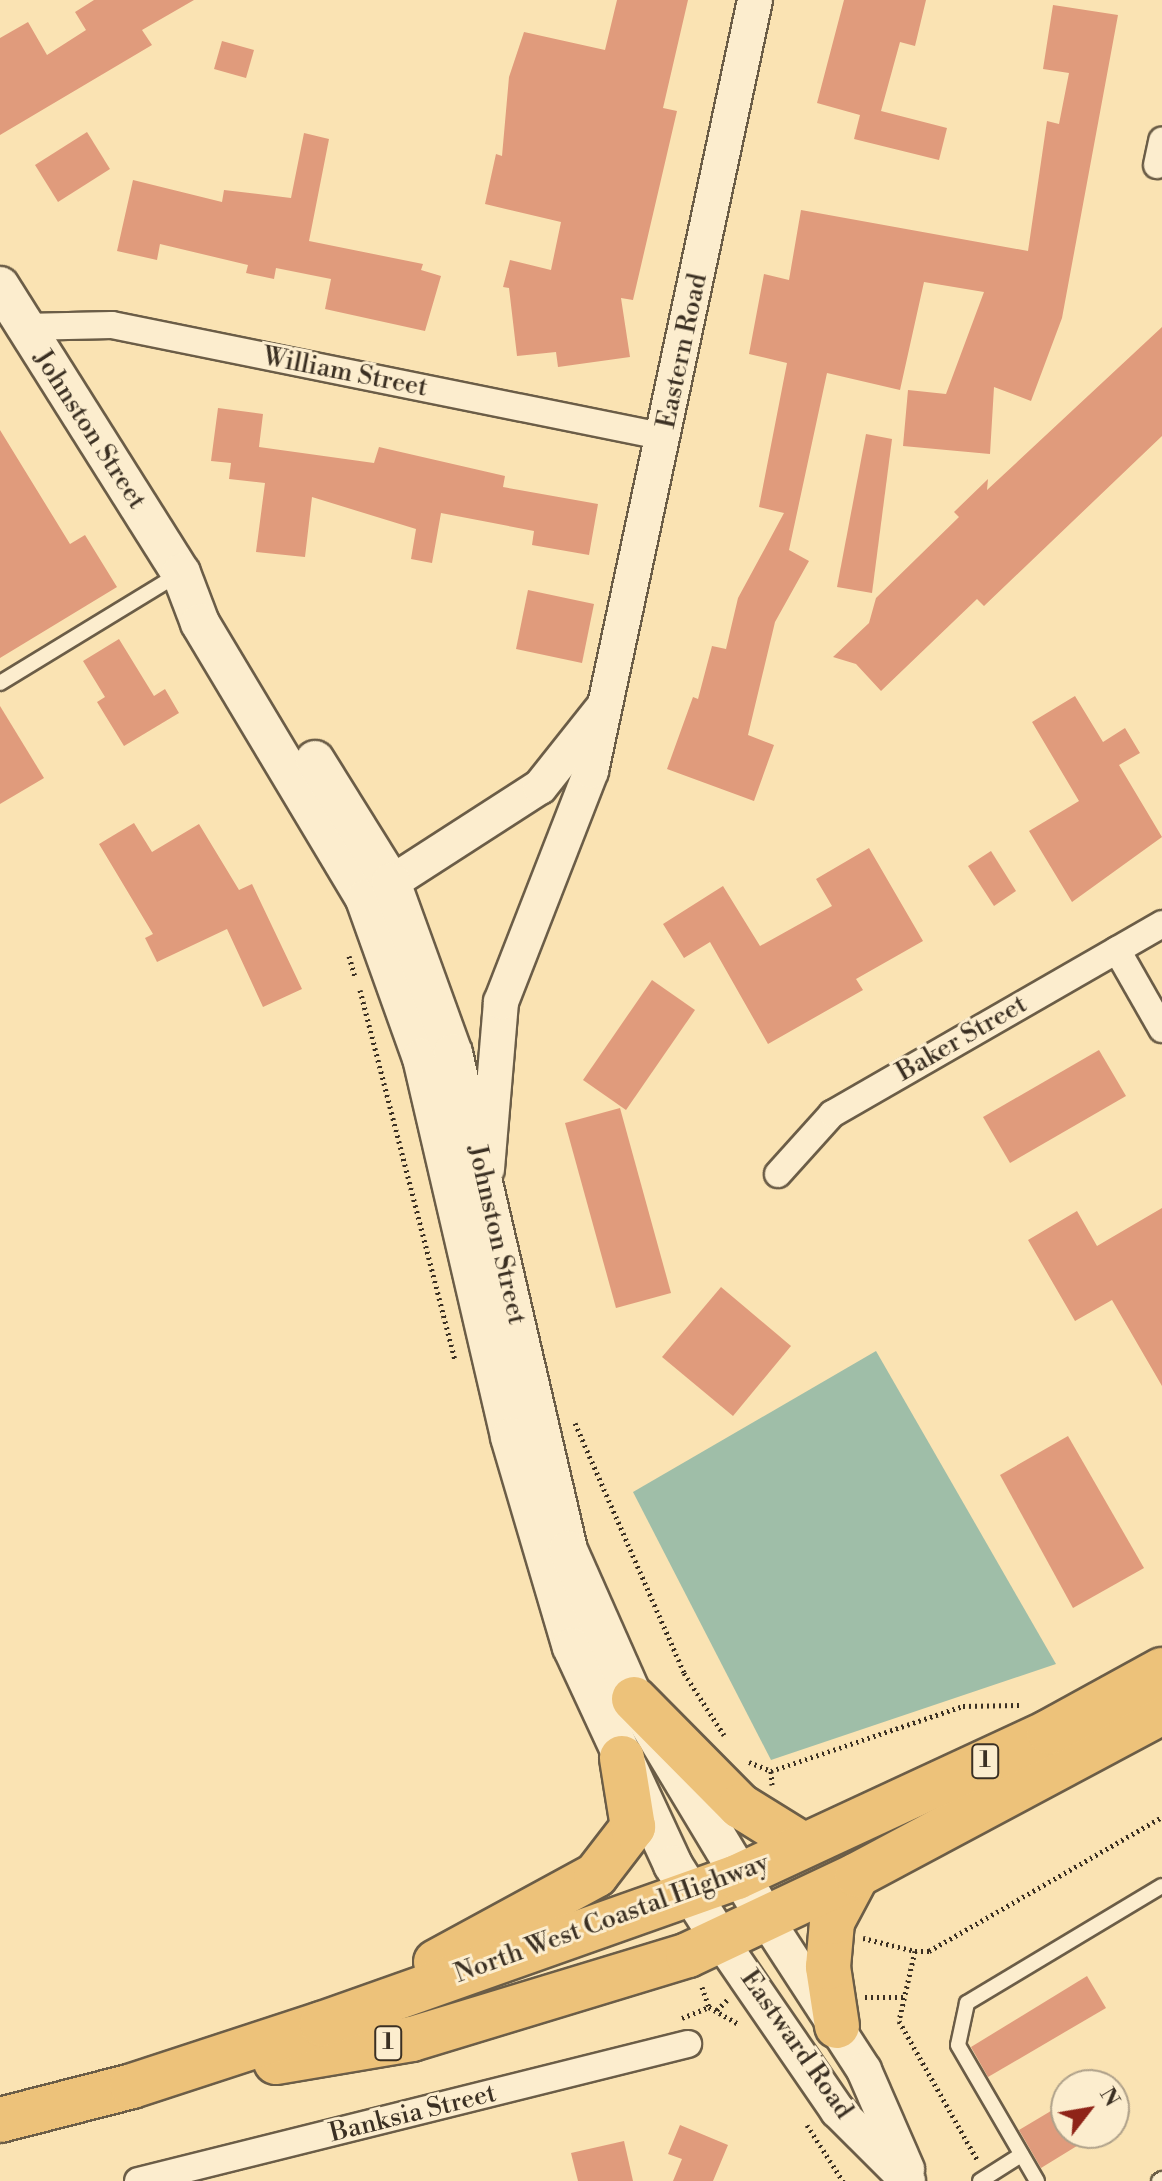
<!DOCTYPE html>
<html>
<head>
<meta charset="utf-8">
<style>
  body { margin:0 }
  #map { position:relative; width:1162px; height:2181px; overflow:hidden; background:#fae3b3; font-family:"Libre Bodoni",serif }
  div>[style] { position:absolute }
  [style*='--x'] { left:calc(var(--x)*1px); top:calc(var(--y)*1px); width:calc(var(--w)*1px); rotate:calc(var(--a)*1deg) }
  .water>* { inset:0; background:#9fbea8 }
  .building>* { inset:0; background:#e09b7c }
  .path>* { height:5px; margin-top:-2.5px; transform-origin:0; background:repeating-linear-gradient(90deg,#3b3023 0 2px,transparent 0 6px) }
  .roads { filter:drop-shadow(2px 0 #6b5d47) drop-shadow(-2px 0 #6b5d47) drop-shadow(0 2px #6b5d47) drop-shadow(0 -2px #6b5d47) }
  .service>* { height:14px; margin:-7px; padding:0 7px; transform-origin:7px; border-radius:7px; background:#fcedce }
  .minor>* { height:26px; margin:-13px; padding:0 13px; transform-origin:13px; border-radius:13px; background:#fcedce }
  .tertiary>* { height:34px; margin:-17px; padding:0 17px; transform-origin:17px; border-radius:17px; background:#fcedce }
  .secondary>* { height:38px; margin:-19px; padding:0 19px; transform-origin:19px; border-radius:19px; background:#fcedce }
  .trunk>* { height:44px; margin:-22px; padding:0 22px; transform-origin:22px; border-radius:22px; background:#edc27a }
  span { translate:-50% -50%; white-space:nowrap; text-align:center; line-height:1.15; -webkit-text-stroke:6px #fcedce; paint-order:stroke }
  .shield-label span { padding:2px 6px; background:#fcedce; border:2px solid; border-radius:6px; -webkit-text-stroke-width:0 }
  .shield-label { font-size:24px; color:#3b3023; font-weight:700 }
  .street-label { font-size:26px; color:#3b3023 }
  .north { position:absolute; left:1050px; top:2069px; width:80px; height:80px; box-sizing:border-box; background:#fcedce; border:2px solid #afa18a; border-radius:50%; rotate:59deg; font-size:22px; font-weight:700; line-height:32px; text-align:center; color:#3b3023 }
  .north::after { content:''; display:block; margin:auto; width:28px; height:36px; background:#8f2418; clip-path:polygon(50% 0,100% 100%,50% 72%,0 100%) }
</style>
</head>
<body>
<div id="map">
  <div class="water">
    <i style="clip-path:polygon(876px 1351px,1056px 1664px,771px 1760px,633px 1492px)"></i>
  </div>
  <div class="building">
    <i style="clip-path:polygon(94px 0,194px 0,142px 30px,152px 45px,0 135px,0 38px,28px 22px,47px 55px,86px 30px,75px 12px)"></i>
    <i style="clip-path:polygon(617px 0,688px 0,663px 108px,677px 111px,633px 300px,621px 298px,630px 357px,558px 367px,556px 352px,517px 356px,509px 288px,503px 287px,510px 260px,551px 270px,561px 222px,485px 204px,496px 154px,502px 156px,509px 77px,524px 32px,605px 50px)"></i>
    <i style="clip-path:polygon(844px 0,926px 0,915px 46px,900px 42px,881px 111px,947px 128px,939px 160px,854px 139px,860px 115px,817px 103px)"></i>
    <i style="clip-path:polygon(1053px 5px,1118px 15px,1062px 318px,1031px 401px,994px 387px,990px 454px,903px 446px,908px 390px,946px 394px,984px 292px,924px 282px,900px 390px,827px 373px,789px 550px,809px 561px,775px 622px,748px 735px,774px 745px,754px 801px,667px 769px,693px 697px,698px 699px,712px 646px,726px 649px,738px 598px,784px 513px,759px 507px,787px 363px,749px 354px,764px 274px,789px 280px,801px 210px,1028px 251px,1047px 121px,1059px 124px,1069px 73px,1043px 69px)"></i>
    <i style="clip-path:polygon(222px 41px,254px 50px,246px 78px,214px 69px)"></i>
    <i style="clip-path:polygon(87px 132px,110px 169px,58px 202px,35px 165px)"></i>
    <i style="clip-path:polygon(304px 133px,329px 139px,309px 241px,423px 264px,421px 270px,441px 276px,425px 331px,325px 309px,331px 279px,276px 268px,274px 279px,246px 273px,248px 265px,160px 244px,157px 260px,117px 251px,133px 180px,222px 202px,224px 190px,291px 198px)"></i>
    <i style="clip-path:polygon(1162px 327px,1162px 436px,984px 606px,977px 599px,881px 691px,856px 664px,833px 657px,869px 623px,876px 598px,959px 517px,954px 512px,988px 479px,987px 490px)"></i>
    <i style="clip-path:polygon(218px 408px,263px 414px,259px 447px,374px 463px,379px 447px,505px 476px,503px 487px,598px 504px,589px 555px,532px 545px,534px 531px,441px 513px,432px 563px,411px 559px,416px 529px,312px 497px,305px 557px,256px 552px,265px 483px,229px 479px,231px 463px,211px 461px)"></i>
    <i style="clip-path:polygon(0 430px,70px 544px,85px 535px,117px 587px,0 658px)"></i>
    <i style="clip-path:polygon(866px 434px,892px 439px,872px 593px,837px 587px)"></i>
    <i style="clip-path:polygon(528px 590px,594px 604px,582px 663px,516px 649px)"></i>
    <i style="clip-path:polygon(119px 639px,154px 696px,165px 689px,179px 713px,124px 746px,97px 702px,105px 697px,83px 661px)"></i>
    <i style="clip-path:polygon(1075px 696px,1103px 742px,1125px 728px,1140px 753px,1119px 765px,1162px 837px,1072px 902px,1029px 831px,1079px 801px,1032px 722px)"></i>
    <i style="clip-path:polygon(0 706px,44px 778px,0 804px)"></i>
    <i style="clip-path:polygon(134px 823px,152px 852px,199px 824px,239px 890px,252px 884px,302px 989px,263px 1007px,227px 929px,157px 962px,145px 938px,153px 934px,99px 844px)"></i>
    <i style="clip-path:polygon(869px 848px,923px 941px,856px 979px,863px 990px,768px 1044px,710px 942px,684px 958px,663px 924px,723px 886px,760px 946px,832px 906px,816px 879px)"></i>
    <i style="clip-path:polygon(991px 851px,1016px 891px,994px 906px,968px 866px)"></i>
    <i style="clip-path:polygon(652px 980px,695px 1010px,626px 1110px,583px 1080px)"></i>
    <i style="clip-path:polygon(1099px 1050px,1126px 1096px,1010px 1163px,983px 1117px)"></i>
    <i style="clip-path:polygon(620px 1108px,671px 1293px,616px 1308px,565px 1123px)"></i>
    <i style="clip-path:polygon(1162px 1208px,1162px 1386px,1112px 1300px,1075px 1321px,1028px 1240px,1077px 1211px,1097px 1246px)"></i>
    <i style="clip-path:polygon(721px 1287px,791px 1346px,733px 1416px,662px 1357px)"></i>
    <i style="clip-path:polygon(1068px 1436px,1144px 1568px,1073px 1608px,1000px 1475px)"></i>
    <i style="clip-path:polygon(1087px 1976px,1106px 2008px,988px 2077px,971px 2047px)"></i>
    <i style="clip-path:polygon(1066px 2102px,1066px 2133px,1098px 2133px,1041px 2168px,1019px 2130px)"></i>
    <i style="clip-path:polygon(680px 2125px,728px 2145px,713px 2181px,673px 2181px,682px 2159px,668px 2154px)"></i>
    <i style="clip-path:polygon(624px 2141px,633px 2181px,578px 2181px,571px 2153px)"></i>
  </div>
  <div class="path">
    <i style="--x:349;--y:956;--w:22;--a:74"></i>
    <i style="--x:360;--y:990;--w:382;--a:75.6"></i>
    <i style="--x:575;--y:1423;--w:273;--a:66.4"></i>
    <i style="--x:684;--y:1673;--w:74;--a:57.2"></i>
    <i style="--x:749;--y:1762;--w:24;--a:22"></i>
    <i style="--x:772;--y:1785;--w:14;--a:-94"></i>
    <i style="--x:771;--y:1771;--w:203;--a:-18.7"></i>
    <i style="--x:963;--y:1706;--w:56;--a:-1"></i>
    <i style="--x:863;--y:1938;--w:54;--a:14"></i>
    <i style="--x:915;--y:1951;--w:72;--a:102.9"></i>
    <i style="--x:899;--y:2021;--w:161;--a:60.6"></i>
    <i style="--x:915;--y:1951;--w:14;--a:0"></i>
    <i style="--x:929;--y:1951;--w:269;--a:-29.9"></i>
    <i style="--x:702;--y:1987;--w:21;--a:71"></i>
    <i style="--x:865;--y:1997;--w:39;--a:0"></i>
    <i style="--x:717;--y:2010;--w:16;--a:-45"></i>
    <i style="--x:682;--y:2018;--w:29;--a:-22"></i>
    <i style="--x:709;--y:2007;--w:34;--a:30"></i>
    <i style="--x:807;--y:2125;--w:67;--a:57.3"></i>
  </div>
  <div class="roads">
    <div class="service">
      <i style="--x:0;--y:683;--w:211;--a:-31.4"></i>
      <i style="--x:980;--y:2181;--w:49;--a:-32.4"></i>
      <i style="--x:1037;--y:2181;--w:157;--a:-120.2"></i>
      <i style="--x:958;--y:2045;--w:43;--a:-77.9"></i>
      <i style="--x:967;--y:2003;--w:227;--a:-31"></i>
      <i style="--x:1159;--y:2181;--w:4;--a:-34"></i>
    </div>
    <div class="minor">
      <i style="--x:1157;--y:165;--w:25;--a:-78"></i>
      <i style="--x:24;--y:327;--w:88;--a:-1.3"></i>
      <i style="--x:112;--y:325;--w:565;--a:11.43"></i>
      <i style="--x:1117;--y:950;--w:91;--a:60.3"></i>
      <i style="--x:778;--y:1174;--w:81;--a:-48"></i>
      <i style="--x:832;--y:1114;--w:381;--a:-29.9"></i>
      <i style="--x:138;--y:2181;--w:567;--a:-13.99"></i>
    </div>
    <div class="tertiary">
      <i style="--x:369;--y:897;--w:203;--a:-32.8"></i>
      <i style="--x:540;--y:787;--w:100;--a:-51.5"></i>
      <i style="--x:487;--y:1169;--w:168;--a:-85.2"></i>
      <i style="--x:501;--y:1002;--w:248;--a:-68.7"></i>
      <i style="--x:591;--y:771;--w:788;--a:-77.99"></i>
      <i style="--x:766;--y:1919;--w:180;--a:57"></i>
      <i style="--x:864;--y:2070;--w:108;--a:66.5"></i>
      <i style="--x:721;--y:1941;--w:206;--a:55.5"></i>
      <i style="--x:838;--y:2111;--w:99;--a:45"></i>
    </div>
    <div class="secondary">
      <i style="--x:0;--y:286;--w:339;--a:57.8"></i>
      <i style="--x:181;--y:573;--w:53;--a:69.2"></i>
      <i style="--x:200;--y:623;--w:322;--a:59.1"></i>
      <i style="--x:365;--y:899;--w:169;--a:70.3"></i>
      <i style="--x:422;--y:1058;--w:389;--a:76.9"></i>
      <i style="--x:510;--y:1437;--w:219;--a:73.6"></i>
      <i style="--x:572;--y:1647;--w:240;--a:65.1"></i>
      <i style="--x:673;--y:1865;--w:90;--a:57.7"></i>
      <i style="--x:315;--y:760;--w:144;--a:58.1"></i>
      <i style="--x:391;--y:882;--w:182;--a:70.1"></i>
      <i style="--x:453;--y:1053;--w:510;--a:76.97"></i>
      <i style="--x:568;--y:1550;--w:163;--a:66.1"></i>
      <i style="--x:634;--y:1699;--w:257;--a:59"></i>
    </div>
    <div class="trunk">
      <i style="--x:634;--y:1699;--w:151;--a:45.3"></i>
      <i style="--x:740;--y:1806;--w:74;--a:31.8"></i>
      <i style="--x:436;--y:1962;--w:182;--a:-28.5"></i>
      <i style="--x:596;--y:1875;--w:61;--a:-52.4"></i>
      <i style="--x:633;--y:1827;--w:70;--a:-99.1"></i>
      <i style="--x:837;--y:2026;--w:60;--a:-98.7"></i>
      <i style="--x:828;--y:1967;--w:45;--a:-84.9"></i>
      <i style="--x:832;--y:1922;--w:53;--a:-62"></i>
      <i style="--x:276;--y:2062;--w:138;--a:-9.6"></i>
      <i style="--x:412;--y:2039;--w:288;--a:-16.9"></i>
      <i style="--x:688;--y:1955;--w:187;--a:-25.3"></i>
      <i style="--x:857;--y:1875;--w:346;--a:-28.1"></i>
      <i style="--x:0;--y:2120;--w:136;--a:-14.4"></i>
      <i style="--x:132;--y:2086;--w:200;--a:-18.1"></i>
      <i style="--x:322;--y:2024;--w:440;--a:-19.5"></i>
      <i style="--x:737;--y:1877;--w:344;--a:-24.9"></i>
      <i style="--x:1049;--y:1732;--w:129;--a:-28.8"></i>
    </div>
  </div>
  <div class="shield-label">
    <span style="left:985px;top:1761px">1</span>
    <span style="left:388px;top:2043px">1</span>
  </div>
  <div class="street-label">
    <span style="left:683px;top:351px;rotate:-78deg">Eastern Road</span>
    <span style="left:345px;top:373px;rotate:11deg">William Street</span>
    <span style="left:89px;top:430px;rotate:57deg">Johnston Street</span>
    <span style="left:962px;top:1039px;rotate:-30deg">Baker Street</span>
    <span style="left:496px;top:1235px;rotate:77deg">Johnston Street</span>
    <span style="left:612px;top:1919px;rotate:-20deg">North West Coastal Highway</span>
    <span style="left:796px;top:2045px;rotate:55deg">Eastward Road</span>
    <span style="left:413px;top:2114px;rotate:-14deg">Banksia Street</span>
  </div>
  <div class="north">N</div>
</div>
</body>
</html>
